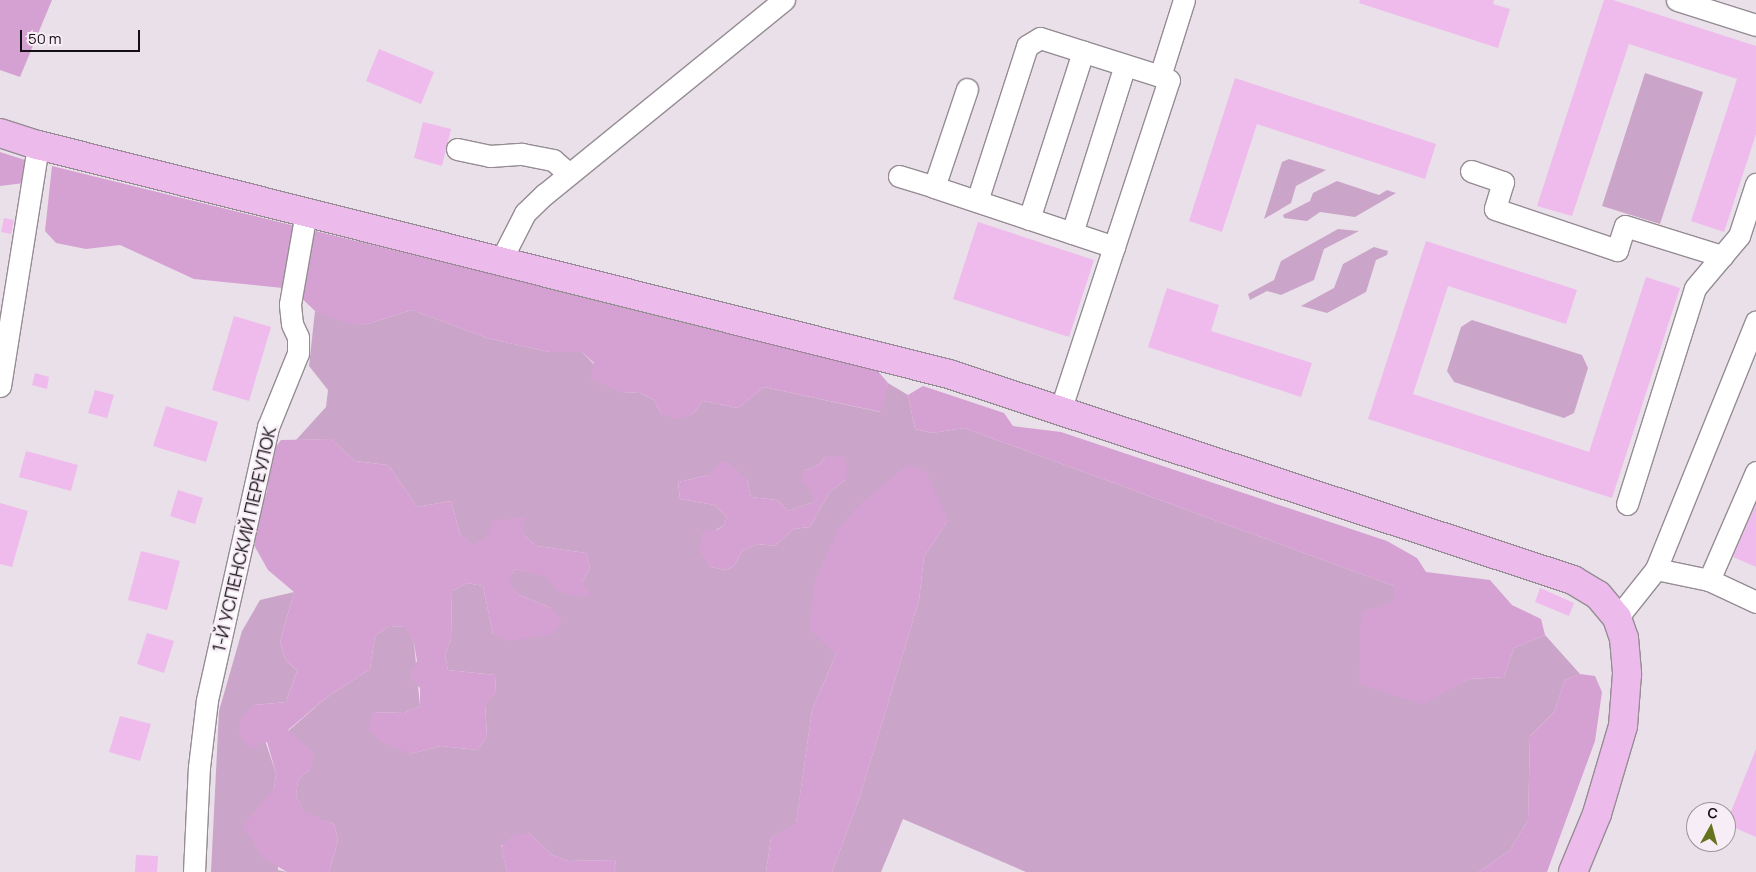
<!DOCTYPE html>
<html>
<head>
<meta charset="utf-8">
<style>
  body { margin:0 }
  #map { position:relative; width:1756px; height:872px; overflow:hidden; background:#eae0e9; font-family:Manrope,sans-serif }
  div>[style] { position:absolute }
  [style*='--x'] { left:calc(var(--x)*1px); top:calc(var(--y)*1px); width:calc(var(--w)*1px); rotate:calc(var(--a)*1deg) }
  .green>* { inset:0; background:#cba4c9 }
  .forest>* { inset:0; background:#d5a1d2 }
  .building>* { inset:0; background:#efbaec }
  .roads { filter:drop-shadow(1px 0 #958c94) drop-shadow(-1px 0 #958c94) drop-shadow(0 1px #958c94) drop-shadow(0 -1px #958c94) }
  .minor>* { height:21px; margin:-10.5px; padding:0 10.5px; transform-origin:10.5px; border-radius:10.5px; background:#fff }
  .major>* { height:28px; margin:-14px; padding:0 14px; transform-origin:14px; border-radius:14px; background:#edbbeb }
  span { translate:-50% -50%; white-space:nowrap; text-align:center; line-height:1.15; -webkit-text-stroke:4.5px #f7edf6; paint-order:stroke }
  .street-label { font-size:18px; color:#141114 }
  .north { position:absolute; left:1686px; top:802px; width:50px; height:50px; box-sizing:border-box; background:#f7edf6; border:1px solid #9c959c; border-radius:50%; rotate:7deg; font-size:14px; font-weight:700; line-height:20px; text-align:center; color:#141114 }
  .north::after { content:''; display:block; margin:auto; width:18px; height:22px; background:#65731f; clip-path:polygon(50% 0,100% 100%,50% 72%,0 100%) }
  .scale { position:absolute; left:20px; top:30px; width:120px; height:22px; box-sizing:border-box; border:2px solid #141114; border-top:0; padding-left:6px; font-size:15px; line-height:18px; white-space:nowrap; color:#141114; -webkit-text-stroke:4px #f7edf6; paint-order:stroke }
</style>
</head>
<body>
<div id="map">
  <div class="green">
    <i style="clip-path:polygon(1645px 73px,1703px 92px,1660px 224px,1602px 206px)"></i>
    <i style="clip-path:polygon(1289px 159px,1326px 170px,1296px 186px,1291px 203px,1264px 219px,1282px 162px)"></i>
    <i style="clip-path:polygon(1337px 181px,1379px 195px,1387px 190px,1396px 193px,1355px 217px,1320px 212px,1307px 221px,1284px 218px,1283px 215px,1310px 201px,1313px 193px)"></i>
    <i style="clip-path:polygon(1338px 229px,1359px 231px,1324px 249px,1314px 280px,1281px 295px,1267px 291px,1250px 300px,1248px 294px,1274px 280px,1281px 261px)"></i>
    <i style="clip-path:polygon(1374px 247px,1388px 251px,1387px 255px,1376px 260px,1366px 292px,1327px 313px,1301px 306px,1334px 288px,1343px 264px)"></i>
    <i style="clip-path:polygon(evenodd,412px 310px,487px 338px,549px 352px,582px 352px,621px 392px,640px 393px,654px 400px,661px 414px,692px 415px,703px 401px,738px 408px,764px 387px,880px 412px,888px 383px,908px 395px,915px 429px,932px 433px,964px 428px,1394px 586px,1394px 602px,1453px 687px,1469px 679px,1504px 677px,1514px 648px,1545px 635px,1580px 674px,1565px 680px,1554px 712px,1530px 736px,1528px 820px,1510px 850px,1479px 872px,1026px 872px,903px 819px,881px 872px,832px 872px,860px 796px,919px 600px,924px 557px,948px 520px,836px 654px,812px 710px,796px 824px,771px 838px,766px 872px,614px 872px,616px 860px,568px 861px,552px 855px,529px 833px,501px 846px,507px 872px,329px 872px,338px 840px,334px 824px,304px 813px,296px 796px,298px 780px,310px 769px,288px 731px,326px 698px,370px 669px,375px 636px,389px 626px,406px 627px,414px 643px,420px 706px,404px 713px,372px 712px,410px 754px,441px 746px,477px 750px,487px 737px,485px 704px,496px 692px,495px 675px,448px 670px,445px 655px,451px 639px,452px 591px,467px 583px,483px 586px,493px 635px,551px 608px,519px 595px,508px 584px,514px 569px,582px 582px,590px 568px,586px 553px,537px 546px,523px 535px,487px 537px,473px 546px,460px 534px,451px 501px,417px 507px,388px 465px,355px 461px,331px 439px,296px 440px,326px 407px,328px 390px,309px 366px,315px 311px,364px 325px,412px 310px,825px 457px,845px 480px,830px 492px,810px 527px,793px 529px,775px 546px,757px 544px,742px 551px,734px 566px,726px 570px,710px 567px,709px 530px,716px 530px,724px 525px,727px 517px,715px 505px,680px 499px,678px 482px,709px 475px,747px 480px,751px 497px,777px 500px,788px 511px,813px 502px,813px 492px,804px 471px,820px 464px,825px 457px)"></i>
    <i style="clip-path:polygon(1472px 320px,1582px 355px,1588px 368px,1574px 413px,1564px 418px,1454px 382px,1447px 371px,1461px 327px)"></i>
    <i style="clip-path:polygon(294px 592px,280px 642px,285px 659px,297px 671px,286px 702px,253px 705px,276px 773px,274px 789px,278px 870px,287px 872px,211px 872px,219px 711px,242px 631px,260px 600px)"></i>
  </div>
  <div class="forest">
    <i style="clip-path:polygon(0 0,52px 0,20px 77px,0 70px)"></i>
    <i style="clip-path:polygon(0 152px,25px 160px,24px 183px,0 186px)"></i>
    <i style="clip-path:polygon(52px 166px,876px 369px,888px 383px,885px 399px,881px 412px,764px 387px,738px 408px,703px 401px,692px 415px,676px 419px,661px 414px,654px 400px,640px 393px,621px 392px,591px 379px,594px 363px,582px 352px,549px 352px,487px 338px,412px 310px,364px 325px,347px 323px,315px 311px,292px 289px,194px 279px,120px 245px,86px 249px,56px 243px,45px 231px)"></i>
    <i style="clip-path:polygon(923px 386px,1004px 413px,1013px 426px,1061px 432px,1387px 541px,1417px 558px,1426px 572px,1490px 580px,1512px 605px,1541px 619px,1545px 635px,1514px 648px,1504px 677px,1469px 679px,1423px 704px,1359px 684px,1361px 612px,1394px 602px,1394px 586px,964px 428px,932px 433px,915px 429px,908px 395px)"></i>
    <i style="clip-path:polygon(331px 439px,355px 461px,388px 465px,417px 507px,451px 501px,460px 534px,473px 545px,487px 537px,493px 521px,524px 517px,523px 535px,537px 546px,586px 553px,590px 568px,582px 582px,591px 596px,574px 596px,557px 591px,547px 577px,514px 569px,509px 584px,519px 595px,551px 608px,562px 621px,553px 634px,510px 641px,493px 635px,483px 586px,467px 583px,452px 591px,451px 639px,445px 655px,448px 670px,495px 675px,496px 692px,485px 705px,487px 737px,477px 750px,441px 746px,410px 754px,380px 741px,368px 729px,372px 712px,404px 713px,420px 706px,420px 688px,409px 676px,417px 661px,414px 643px,405px 627px,389px 626px,375px 636px,370px 669px,326px 698px,288px 730px,314px 753px,310px 769px,298px 780px,296px 796px,304px 812px,334px 824px,338px 840px,329px 872px,287px 872px,263px 858px,243px 826px,274px 789px,276px 773px,267px 742px,250px 748px,239px 735px,241px 718px,253px 705px,286px 702px,297px 671px,285px 659px,280px 642px,294px 592px,268px 570px,251px 540px,267px 491px,270px 454px,281px 440px)"></i>
    <i style="clip-path:polygon(843px 456px,848px 472px,845px 480px,830px 492px,810px 527px,793px 529px,775px 546px,757px 544px,742px 551px,734px 566px,726px 570px,710px 567px,700px 552px,701px 534px,709px 530px,717px 530px,724px 525px,727px 517px,715px 505px,680px 499px,678px 482px,709px 475px,721px 462px,729px 463px,747px 480px,751px 497px,777px 500px,788px 511px,813px 502px,813px 492px,801px 480px,804px 471px,820px 464px,825px 457px)"></i>
    <i style="clip-path:polygon(908px 465px,926px 472px,948px 520px,924px 557px,919px 600px,860px 796px,832px 872px,766px 872px,771px 838px,796px 823px,812px 710px,836px 654px,809px 629px,815px 581px,839px 528px,861px 503px)"></i>
    <i style="clip-path:polygon(1580px 674px,1595px 676px,1602px 692px,1595px 741px,1547px 872px,1479px 872px,1510px 850px,1528px 820px,1530px 736px,1554px 712px,1565px 680px)"></i>
    <i style="clip-path:polygon(529px 833px,552px 855px,568px 861px,616px 860px,614px 872px,507px 872px,501px 847px,513px 835px)"></i>
  </div>
  <div class="building">
    <i style="clip-path:polygon(1360px 0,1494px 0,1493px 4px,1510px 9px,1498px 48px,1359px 3px)"></i>
    <i style="clip-path:polygon(1604px 0,1613px 0,1756px 46px,1756px 134px,1724px 232px,1691px 221px,1737px 79px,1629px 44px,1572px 216px,1537px 206px)"></i>
    <i style="clip-path:polygon(379px 49px,434px 72px,421px 104px,366px 81px)"></i>
    <i style="clip-path:polygon(1235px 78px,1436px 144px,1425px 179px,1257px 124px,1222px 232px,1189px 221px)"></i>
    <i style="clip-path:polygon(423px 122px,451px 129px,442px 166px,414px 158px)"></i>
    <i style="clip-path:polygon(4px 218px,14px 220px,11px 234px,1px 232px)"></i>
    <i style="clip-path:polygon(978px 222px,1094px 260px,1069px 337px,953px 299px)"></i>
    <i style="clip-path:polygon(1426px 241px,1577px 290px,1566px 324px,1448px 286px,1413px 394px,1589px 452px,1646px 277px,1680px 288px,1612px 498px,1368px 419px)"></i>
    <i style="clip-path:polygon(1167px 288px,1219px 305px,1211px 331px,1312px 363px,1301px 397px,1148px 347px)"></i>
    <i style="clip-path:polygon(234px 316px,271px 327px,249px 401px,212px 390px)"></i>
    <i style="clip-path:polygon(35px 373px,49px 377px,47px 389px,32px 385px)"></i>
    <i style="clip-path:polygon(95px 390px,114px 395px,107px 418px,88px 413px)"></i>
    <i style="clip-path:polygon(166px 406px,218px 422px,206px 462px,153px 446px)"></i>
    <i style="clip-path:polygon(26px 451px,78px 465px,71px 491px,19px 477px)"></i>
    <i style="clip-path:polygon(178px 490px,203px 498px,195px 524px,170px 516px)"></i>
    <i style="clip-path:polygon(0 503px,28px 511px,12px 567px,0 564px)"></i>
    <i style="clip-path:polygon(1756px 503px,1756px 567px,1733px 557px)"></i>
    <i style="clip-path:polygon(141px 551px,180px 561px,167px 610px,128px 600px)"></i>
    <i style="clip-path:polygon(1540px 588px,1574px 603px,1569px 616px,1535px 602px)"></i>
    <i style="clip-path:polygon(147px 633px,174px 641px,164px 673px,137px 664px)"></i>
    <i style="clip-path:polygon(120px 716px,151px 724px,140px 761px,109px 752px)"></i>
    <i style="clip-path:polygon(1756px 749px,1756px 837px,1726px 824px)"></i>
    <i style="clip-path:polygon(136px 855px,158px 856px,157px 872px,135px 872px)"></i>
  </div>
  <div class="roads">
    <div class="minor">
      <i style="--x:1677;--y:0;--w:83;--a:17.6"></i>
      <i style="--x:967;--y:89;--w:103;--a:108.6"></i>
      <i style="--x:934;--y:187;--w:190;--a:18.4"></i>
      <i style="--x:457;--y:149;--w:34;--a:12"></i>
      <i style="--x:490;--y:156;--w:32;--a:-4"></i>
      <i style="--x:522;--y:154;--w:32;--a:11"></i>
      <i style="--x:553;--y:160;--w:21;--a:41"></i>
      <i style="--x:1471;--y:171;--w:34;--a:19"></i>
      <i style="--x:1503;--y:182;--w:28;--a:107"></i>
      <i style="--x:1495;--y:209;--w:129;--a:18.6"></i>
      <i style="--x:1617;--y:250;--w:25;--a:-72"></i>
      <i style="--x:1625;--y:226;--w:102;--a:17.2"></i>
      <i style="--x:899;--y:176;--w:37;--a:17"></i>
      <i style="--x:977;--y:201;--w:163;--a:-72.1"></i>
      <i style="--x:1027;--y:46;--w:15;--a:-32"></i>
      <i style="--x:1040;--y:38;--w:126;--a:17.6"></i>
      <i style="--x:1029;--y:219;--w:176;--a:-72.1"></i>
      <i style="--x:1072;--y:233;--w:176;--a:-72.5"></i>
      <i style="--x:501;--y:260;--w:53;--a:-62.9"></i>
      <i style="--x:525;--y:213;--w:28;--a:-44"></i>
      <i style="--x:545;--y:194;--w:308;--a:-39.1"></i>
      <i style="--x:0;--y:386;--w:244;--a:-81"></i>
      <i style="--x:1060;--y:411;--w:348;--a:-71.8"></i>
      <i style="--x:1169;--y:80;--w:10;--a:-156"></i>
      <i style="--x:1160;--y:76;--w:80;--a:-72.5"></i>
      <i style="--x:1756;--y:472;--w:118;--a:113.5"></i>
      <i style="--x:1709;--y:580;--w:52;--a:25.1"></i>
      <i style="--x:1627;--y:504;--w:226;--a:-72.5"></i>
      <i style="--x:1695;--y:288;--w:68;--a:-49.8"></i>
      <i style="--x:1739;--y:236;--w:55;--a:-71.9"></i>
      <i style="--x:1656;--y:569;--w:54;--a:11.7"></i>
      <i style="--x:1617;--y:618;--w:63;--a:-51.5"></i>
      <i style="--x:1656;--y:569;--w:267;--a:-68"></i>
      <i style="--x:194;--y:872;--w:105;--a:-87.3"></i>
      <i style="--x:199;--y:767;--w:67;--a:-83.2"></i>
      <i style="--x:207;--y:700;--w:280;--a:-77.4"></i>
      <i style="--x:268;--y:427;--w:80;--a:-67.9"></i>
      <i style="--x:298;--y:353;--w:16;--a:-90"></i>
      <i style="--x:298;--y:337;--w:14;--a:-115"></i>
      <i style="--x:292;--y:324;--w:20;--a:-96"></i>
      <i style="--x:290;--y:304;--w:93;--a:-80.1"></i>
    </div>
    <div class="major">
      <i style="--x:0;--y:133;--w:40;--a:18"></i>
      <i style="--x:38;--y:145;--w:939;--a:14.11"></i>
      <i style="--x:949;--y:374;--w:657;--a:18.27"></i>
      <i style="--x:1573;--y:580;--w:29;--a:31"></i>
      <i style="--x:1598;--y:595;--w:30;--a:50"></i>
      <i style="--x:1617;--y:618;--w:21;--a:71"></i>
      <i style="--x:1624;--y:638;--w:36;--a:85"></i>
      <i style="--x:1627;--y:674;--w:52;--a:94.4"></i>
      <i style="--x:1623;--y:726;--w:92;--a:106.5"></i>
      <i style="--x:1597;--y:814;--w:63;--a:112.5"></i>
    </div>
  </div>
  <div class="street-label">
    <span style="left:244px;top:539px;rotate:-77deg">1-Й УСПЕНСКИЙ ПЕРЕУЛОК</span>
  </div>
  <div class="north">С</div>
  <div class="scale">50 m</div>
</div>
</body>
</html>
